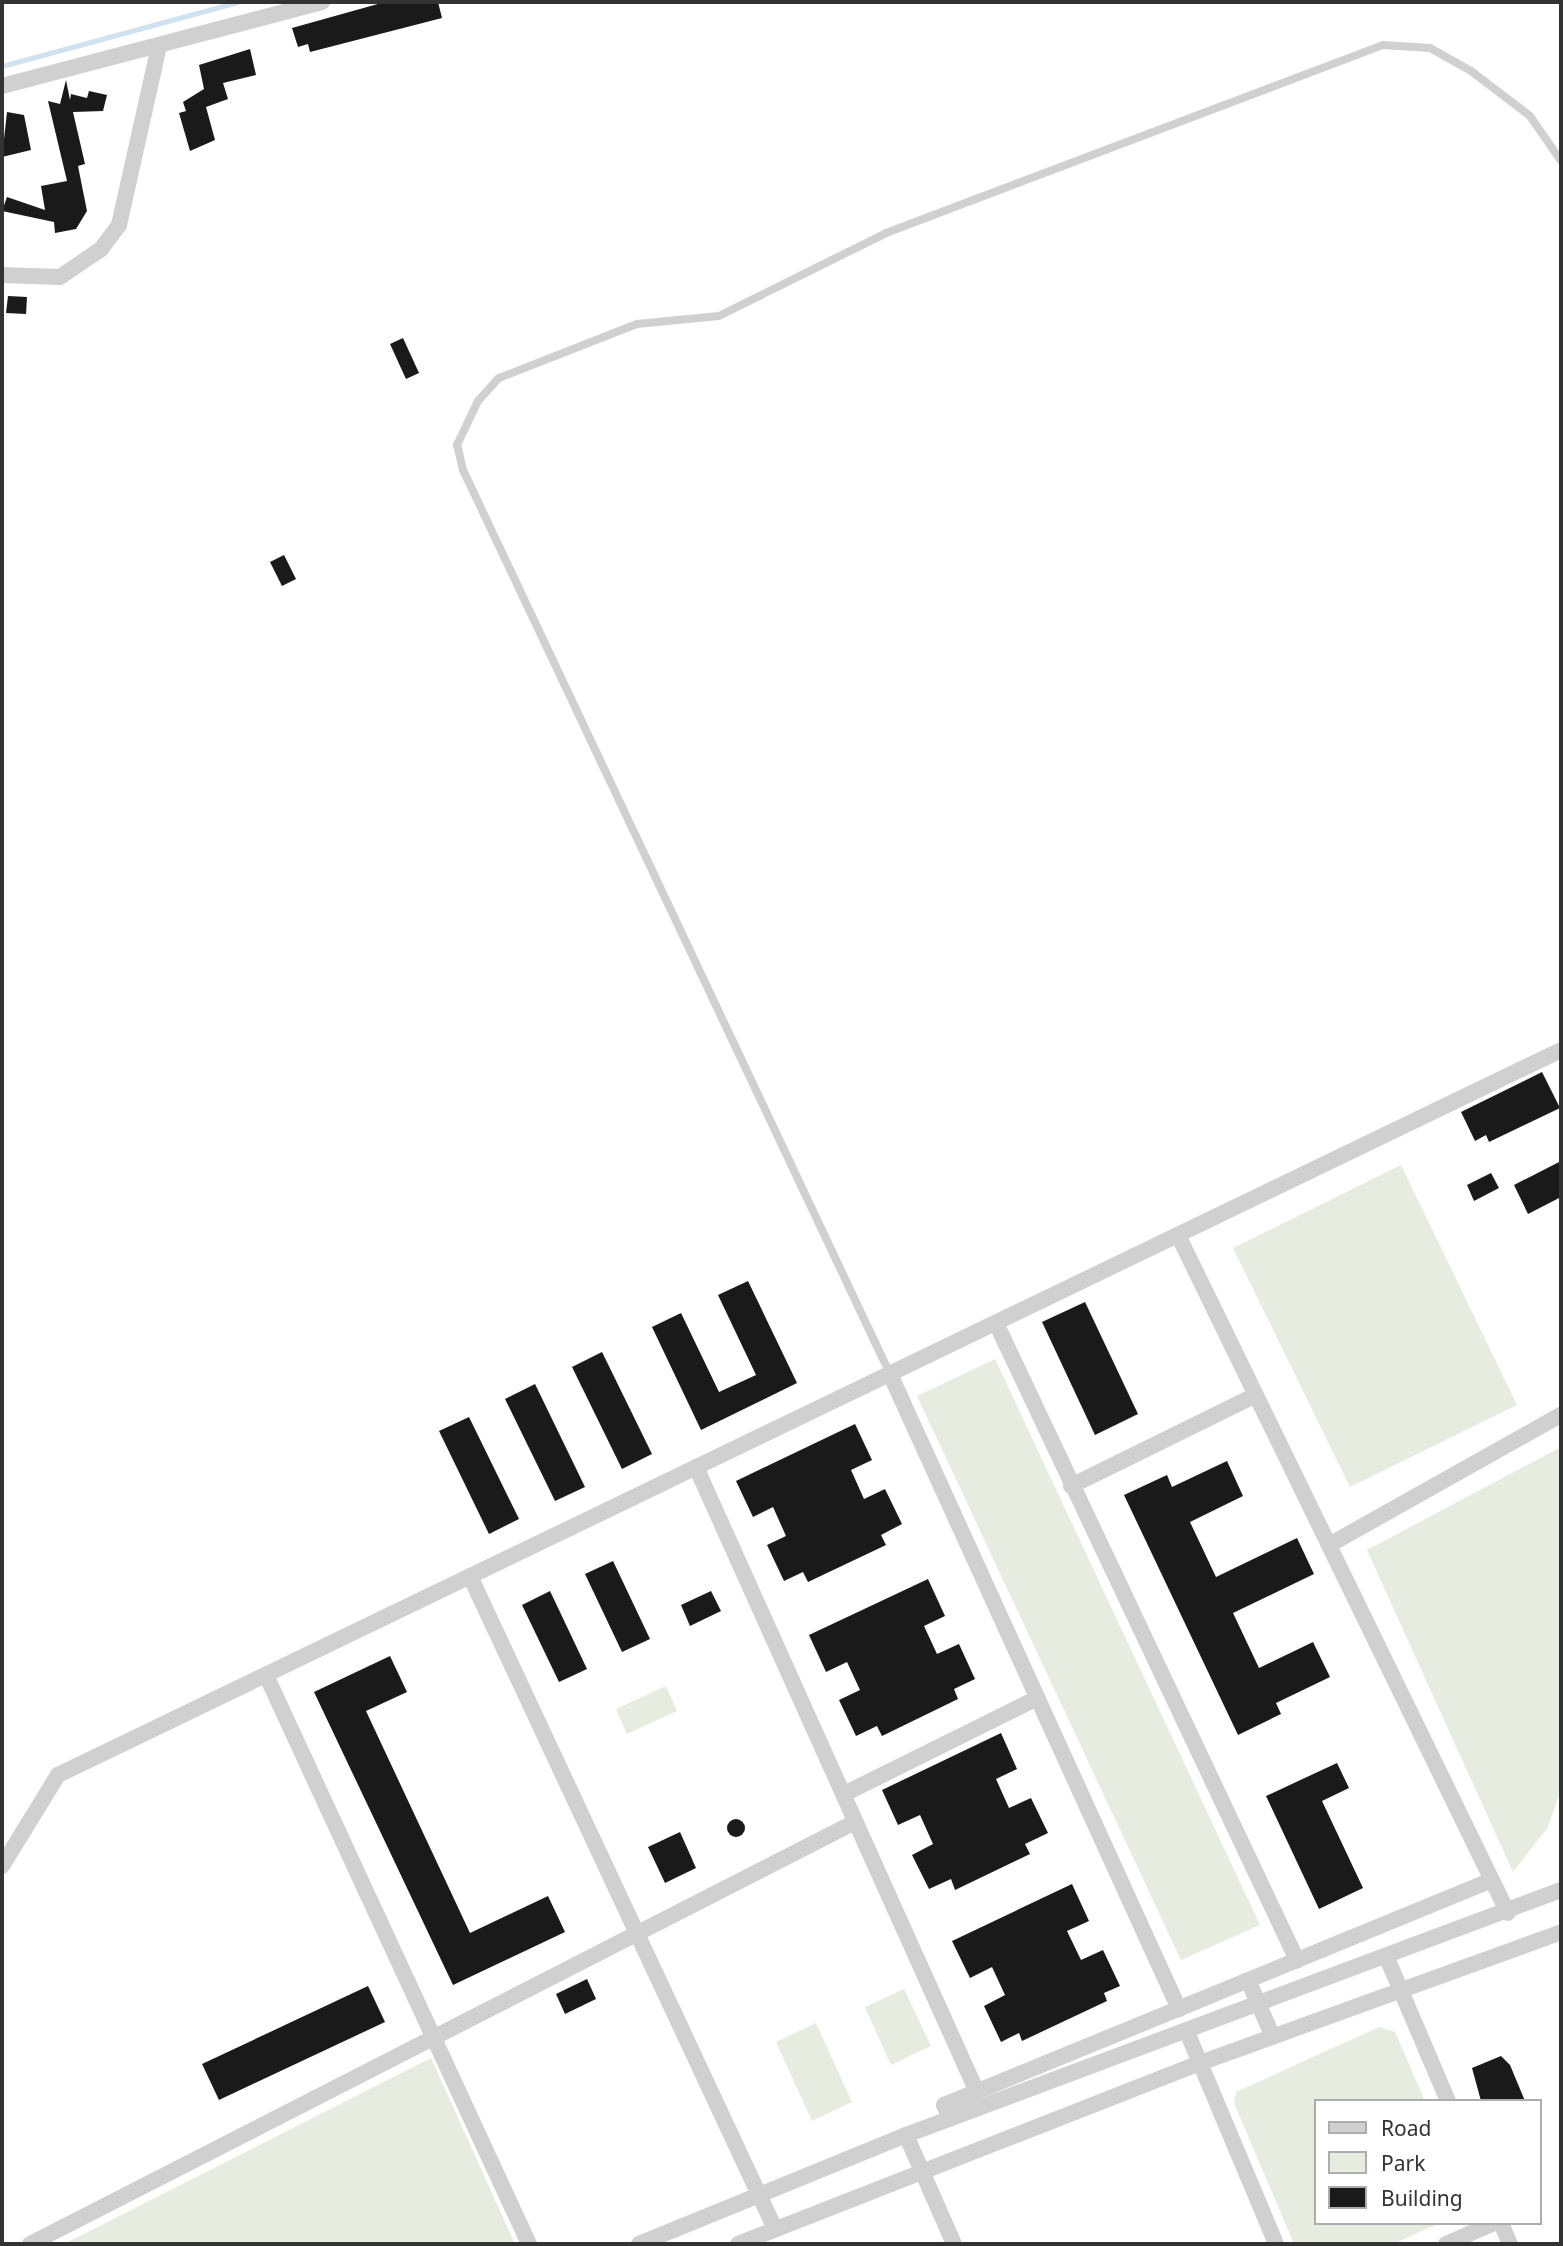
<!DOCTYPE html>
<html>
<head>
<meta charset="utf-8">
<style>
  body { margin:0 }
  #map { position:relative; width:1563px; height:2246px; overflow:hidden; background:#fff; font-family:"Noto Sans",sans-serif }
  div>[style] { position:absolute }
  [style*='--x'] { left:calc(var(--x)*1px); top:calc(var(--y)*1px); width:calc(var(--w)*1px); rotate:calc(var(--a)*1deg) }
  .green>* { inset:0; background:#e6ecdf }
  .stream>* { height:5px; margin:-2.5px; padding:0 2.5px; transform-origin:2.5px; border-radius:2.5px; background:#cfe2ee }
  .building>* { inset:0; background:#1a1a1a }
  .round { border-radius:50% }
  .service>* { height:8px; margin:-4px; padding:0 4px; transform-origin:4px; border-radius:4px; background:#d0d0d0 }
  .minor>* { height:16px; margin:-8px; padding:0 8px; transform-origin:8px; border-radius:8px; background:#d0d0d0 }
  span { translate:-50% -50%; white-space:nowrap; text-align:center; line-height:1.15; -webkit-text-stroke:7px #fff; paint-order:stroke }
  .frame { position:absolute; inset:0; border:4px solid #333; pointer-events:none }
  .legend { position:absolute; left:1314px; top:2099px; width:228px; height:126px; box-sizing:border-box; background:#fff; border:2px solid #adadad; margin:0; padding:9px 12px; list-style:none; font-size:21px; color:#333 }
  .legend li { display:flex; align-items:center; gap:14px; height:35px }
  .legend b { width:35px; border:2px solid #adadad }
</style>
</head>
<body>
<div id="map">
  <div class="green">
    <i style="clip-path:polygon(1401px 1165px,1517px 1405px,1350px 1487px,1233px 1248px)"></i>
    <i style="clip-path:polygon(995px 1359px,1260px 1925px,1181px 1960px,917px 1396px)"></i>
    <i style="clip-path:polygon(1561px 1447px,1561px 1789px,1548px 1827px,1513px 1872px,1367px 1550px)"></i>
    <i style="clip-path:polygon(666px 1686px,677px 1711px,627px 1734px,616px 1709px)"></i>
    <i style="clip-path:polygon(904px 1989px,931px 2046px,891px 2065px,865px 2007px)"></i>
    <i style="clip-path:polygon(816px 2023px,852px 2102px,812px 2121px,776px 2042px)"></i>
    <i style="clip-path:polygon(1379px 2027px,1395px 2032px,1425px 2101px,1316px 2101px,1316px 2223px,1440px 2223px,1393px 2244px,1294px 2244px,1234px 2103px,1236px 2092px)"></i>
    <i style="clip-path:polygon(431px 2058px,515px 2244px,64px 2244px)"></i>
  </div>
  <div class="stream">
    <i style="--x:2;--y:66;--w:245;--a:-15.2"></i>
  </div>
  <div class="building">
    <i style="clip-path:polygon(385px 2px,438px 2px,442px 18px,310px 52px,308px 44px,298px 47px,292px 28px)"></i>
    <i style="clip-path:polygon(250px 49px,256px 75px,223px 83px,228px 99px,206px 107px,215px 140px,190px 151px,179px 113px,186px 111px,183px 102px,204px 89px,199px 65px)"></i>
    <i style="clip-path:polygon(66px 80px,70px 100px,71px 94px,87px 98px,89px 91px,107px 95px,103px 111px,73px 112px,85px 164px,78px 166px,87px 211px,76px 229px,55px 233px,54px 222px,2px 211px,7px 197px,45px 210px,41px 186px,67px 181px,48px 101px,60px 104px)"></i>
    <i style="clip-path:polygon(7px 112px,24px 115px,31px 150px,2px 157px)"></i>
    <i style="clip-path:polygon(8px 296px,27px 297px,26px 314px,6px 313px)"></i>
    <i style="clip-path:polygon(403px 338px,419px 373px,406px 379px,390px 344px)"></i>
    <i style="clip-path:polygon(284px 555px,296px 579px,282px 586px,270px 562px)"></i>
    <i style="clip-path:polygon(1542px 1072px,1560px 1108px,1489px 1142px,1486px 1135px,1475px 1141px,1461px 1112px)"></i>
    <i style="clip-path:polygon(1561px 1161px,1561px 1197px,1528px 1214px,1514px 1185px)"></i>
    <i style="clip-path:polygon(1491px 1173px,1499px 1188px,1474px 1201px,1467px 1185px)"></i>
    <i style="clip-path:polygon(748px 1281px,797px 1383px,701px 1430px,652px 1327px,681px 1313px,719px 1392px,756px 1375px,718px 1295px)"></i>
    <i style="clip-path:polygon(1085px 1302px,1138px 1414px,1095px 1435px,1042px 1322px)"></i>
    <i style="clip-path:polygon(602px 1352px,652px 1454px,622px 1469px,572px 1367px)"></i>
    <i style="clip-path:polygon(535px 1384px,585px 1487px,555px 1501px,505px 1399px)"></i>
    <i style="clip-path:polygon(469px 1417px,519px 1519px,489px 1534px,439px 1431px)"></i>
    <i style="clip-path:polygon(855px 1424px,872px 1460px,851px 1470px,864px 1499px,885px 1489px,902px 1524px,881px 1535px,886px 1545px,808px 1582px,803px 1572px,784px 1581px,767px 1545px,786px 1536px,773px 1507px,753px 1517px,736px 1481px)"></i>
    <i style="clip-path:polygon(1227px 1461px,1243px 1496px,1190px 1522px,1216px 1577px,1297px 1538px,1314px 1574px,1233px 1613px,1259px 1668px,1313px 1642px,1330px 1677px,1276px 1703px,1281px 1714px,1238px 1735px,1124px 1495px,1167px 1475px,1172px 1487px)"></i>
    <i style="clip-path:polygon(613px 1561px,650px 1639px,622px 1652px,585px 1574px)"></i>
    <i style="clip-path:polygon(928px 1579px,945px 1616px,924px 1626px,937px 1654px,959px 1644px,975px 1679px,954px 1689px,958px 1699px,882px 1736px,877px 1726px,856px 1736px,839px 1700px,860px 1690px,847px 1662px,826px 1672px,809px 1635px)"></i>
    <i style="clip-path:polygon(550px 1591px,587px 1669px,559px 1682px,522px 1605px)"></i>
    <i style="clip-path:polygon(711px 1591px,721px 1611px,690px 1626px,681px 1605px)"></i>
    <i style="clip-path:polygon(390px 1656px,407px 1692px,366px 1711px,470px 1933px,548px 1896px,565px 1932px,453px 1985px,314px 1692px)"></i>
    <i style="clip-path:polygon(1001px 1733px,1017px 1769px,996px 1779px,1009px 1808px,1031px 1798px,1048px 1833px,1025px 1844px,1030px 1854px,955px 1890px,951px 1879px,929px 1889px,912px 1855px,933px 1844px,920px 1815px,898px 1825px,882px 1790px)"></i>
    <i style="clip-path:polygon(1337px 1763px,1349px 1788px,1322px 1801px,1363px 1888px,1319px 1909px,1266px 1796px)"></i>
    <i class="round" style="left:727px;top:1819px;width:18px;height:18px"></i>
    <i style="clip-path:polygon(680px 1832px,696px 1868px,665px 1883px,648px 1847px)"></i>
    <i style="clip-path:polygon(1072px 1884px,1089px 1921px,1067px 1931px,1081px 1960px,1103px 1950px,1120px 1986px,1104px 1993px,1107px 2001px,1022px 2041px,1019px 2033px,1001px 2042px,984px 2006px,1005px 1995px,992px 1967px,970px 1978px,952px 1941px)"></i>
    <i style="clip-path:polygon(587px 1979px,596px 1999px,565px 2014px,556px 1994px)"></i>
    <i style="clip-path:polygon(368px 1986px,385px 2022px,219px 2100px,202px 2064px)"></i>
    <i style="clip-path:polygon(1501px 2056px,1510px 2065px,1525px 2101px,1481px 2101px,1472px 2068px)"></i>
  </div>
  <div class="service">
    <i style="--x:890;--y:1374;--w:1000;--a:-115.28"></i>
    <i style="--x:463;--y:470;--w:26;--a:-103"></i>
    <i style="--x:457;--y:445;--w:49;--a:-64.5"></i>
    <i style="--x:478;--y:401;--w:31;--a:-48"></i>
    <i style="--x:499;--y:378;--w:148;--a:-21.4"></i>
    <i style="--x:637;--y:324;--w:82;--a:-5.6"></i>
    <i style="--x:719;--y:316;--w:186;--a:-26.4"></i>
    <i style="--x:886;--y:233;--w:531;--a:-20.72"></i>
    <i style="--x:1383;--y:45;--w:47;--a:3.7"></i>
    <i style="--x:1430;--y:48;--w:47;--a:29.3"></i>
    <i style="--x:1471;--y:71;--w:74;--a:37.3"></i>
    <i style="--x:1530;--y:116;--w:55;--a:55.4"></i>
  </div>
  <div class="minor">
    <i style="--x:2;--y:86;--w:331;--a:-14.7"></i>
    <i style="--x:2;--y:275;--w:58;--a:2"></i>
    <i style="--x:60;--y:277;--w:50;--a:-34.3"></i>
    <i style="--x:101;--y:249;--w:30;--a:-53"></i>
    <i style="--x:119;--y:225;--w:183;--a:-77.4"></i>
    <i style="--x:1178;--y:1235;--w:754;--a:64.05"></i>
    <i style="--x:996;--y:1323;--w:705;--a:64.71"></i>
    <i style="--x:890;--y:1374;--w:698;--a:65.53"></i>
    <i style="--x:696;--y:1467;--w:685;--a:65.79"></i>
    <i style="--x:1071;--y:1486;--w:206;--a:-26.2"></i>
    <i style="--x:1329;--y:1545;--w:266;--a:-29.3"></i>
    <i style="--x:470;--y:1576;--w:721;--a:64.96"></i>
    <i style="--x:266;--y:1675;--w:627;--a:65.19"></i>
    <i style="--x:844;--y:1794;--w:216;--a:-26.4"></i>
    <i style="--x:2;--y:1866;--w:107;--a:-58.4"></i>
    <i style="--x:58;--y:1775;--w:1669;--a:-25.75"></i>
    <i style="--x:1387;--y:1958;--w:155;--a:66.9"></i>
    <i style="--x:1248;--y:1980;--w:62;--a:66.3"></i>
    <i style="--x:1187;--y:2032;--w:230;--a:67.2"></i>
    <i style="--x:950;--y:2119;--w:15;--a:-113"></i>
    <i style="--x:944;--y:2105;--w:592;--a:-22.32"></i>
    <i style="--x:906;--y:2135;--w:119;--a:66.2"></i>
    <i style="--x:1501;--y:2223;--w:23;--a:67"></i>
    <i style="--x:30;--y:2244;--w:927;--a:-27.09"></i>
    <i style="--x:639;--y:2244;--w:288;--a:-22.2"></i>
    <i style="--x:906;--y:2135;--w:699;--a:-20.51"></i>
    <i style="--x:738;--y:2244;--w:496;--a:-21.4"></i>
    <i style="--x:1200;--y:2063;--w:384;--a:-19.9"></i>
    <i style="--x:1446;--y:2244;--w:52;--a:-23.6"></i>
  </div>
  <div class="frame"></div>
  <ul class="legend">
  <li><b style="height:9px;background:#d0d0d0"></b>Road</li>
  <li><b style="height:19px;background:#e6ecdf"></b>Park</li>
  <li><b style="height:19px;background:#1a1a1a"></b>Building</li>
  </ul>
</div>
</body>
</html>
